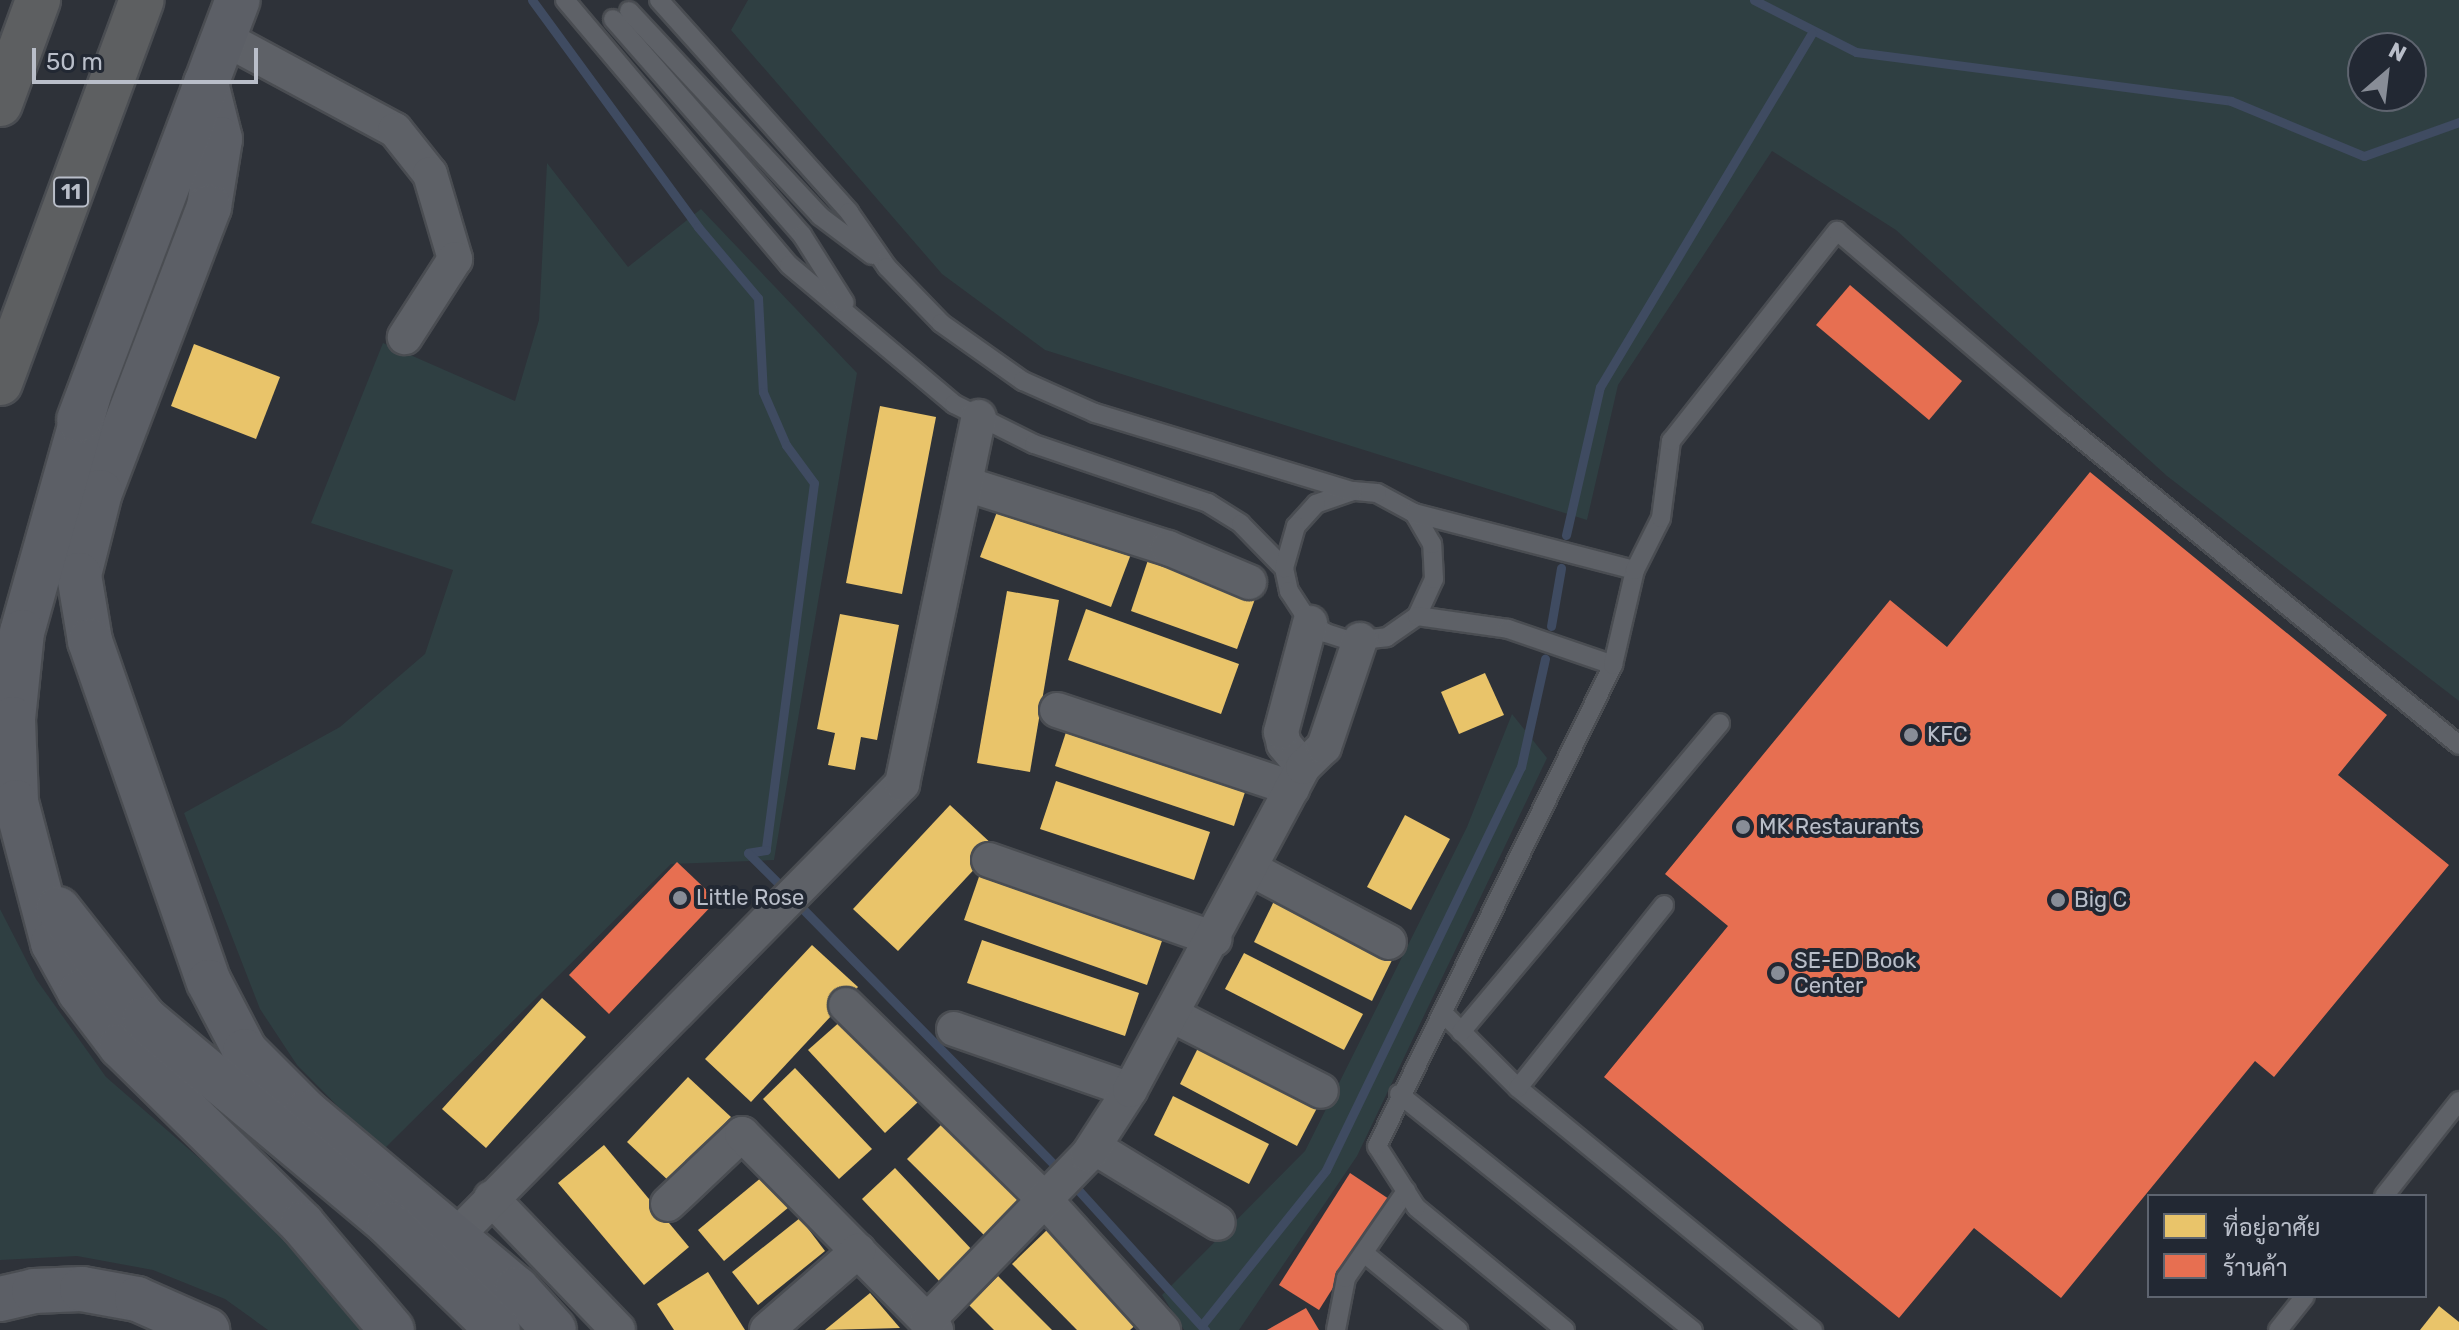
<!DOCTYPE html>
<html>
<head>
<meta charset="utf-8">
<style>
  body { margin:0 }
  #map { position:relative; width:2459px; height:1330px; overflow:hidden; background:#2e3239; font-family:Rubik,Sarabun,sans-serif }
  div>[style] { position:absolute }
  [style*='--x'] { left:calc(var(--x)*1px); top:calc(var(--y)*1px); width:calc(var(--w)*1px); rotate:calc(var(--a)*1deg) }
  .green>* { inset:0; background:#2f3f42 }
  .homes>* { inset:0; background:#e9c46a }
  .shops>* { inset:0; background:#e76f51 }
  .stream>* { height:9px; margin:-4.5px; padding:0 4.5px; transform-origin:4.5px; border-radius:4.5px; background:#3f4b61 }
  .roads { filter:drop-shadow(2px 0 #4a4d52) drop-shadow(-2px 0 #4a4d52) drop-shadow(0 2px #4a4d52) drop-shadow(0 -2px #4a4d52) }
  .lane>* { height:18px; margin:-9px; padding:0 9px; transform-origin:9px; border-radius:9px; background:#5e6167 }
  .street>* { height:34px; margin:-17px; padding:0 17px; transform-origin:17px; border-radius:17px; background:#5e6167 }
  .secondary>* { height:44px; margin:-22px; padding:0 22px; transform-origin:22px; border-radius:22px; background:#5c5f66 }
  .highway>* { height:44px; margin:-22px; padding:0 22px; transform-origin:22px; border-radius:22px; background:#5d5f61 }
  .dots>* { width:22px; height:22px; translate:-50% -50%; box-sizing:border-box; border:4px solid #222833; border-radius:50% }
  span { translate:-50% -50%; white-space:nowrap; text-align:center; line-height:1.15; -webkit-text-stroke:8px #222833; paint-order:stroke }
  .shield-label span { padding:2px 6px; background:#222833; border:2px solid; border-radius:6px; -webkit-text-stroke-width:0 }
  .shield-label { font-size:20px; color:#b9bec9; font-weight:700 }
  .poi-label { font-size:22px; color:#b9bec9 }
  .left { translate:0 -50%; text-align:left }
  .legend { position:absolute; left:2147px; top:1194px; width:280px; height:104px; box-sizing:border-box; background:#222833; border:2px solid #5e646f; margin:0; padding:10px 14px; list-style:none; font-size:24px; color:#b9bec9 }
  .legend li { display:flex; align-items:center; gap:16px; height:40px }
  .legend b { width:40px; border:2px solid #5e646f }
  .north { position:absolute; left:2347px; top:32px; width:80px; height:80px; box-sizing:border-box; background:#222833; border:2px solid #5e646f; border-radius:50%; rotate:28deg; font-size:22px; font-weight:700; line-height:32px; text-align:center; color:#b9bec9 }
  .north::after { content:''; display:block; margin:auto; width:28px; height:36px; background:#888d97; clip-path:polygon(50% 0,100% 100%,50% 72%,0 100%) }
  .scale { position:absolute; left:32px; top:48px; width:226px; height:36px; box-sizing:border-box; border:4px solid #b9bec9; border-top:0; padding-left:10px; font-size:24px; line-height:28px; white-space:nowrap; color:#b9bec9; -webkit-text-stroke:6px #222833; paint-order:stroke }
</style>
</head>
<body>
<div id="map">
  <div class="green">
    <i style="clip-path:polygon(evenodd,748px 0,2459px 0,2459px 701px,2167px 476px,1896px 230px,1772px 151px,1618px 385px,1587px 520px,1045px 350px,942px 274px,731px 30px,748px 0,2411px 48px,2411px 96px,2363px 96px,2363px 48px,2411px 48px)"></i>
    <i style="clip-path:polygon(547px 163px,628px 267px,701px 209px,857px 373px,774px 860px,671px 864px,382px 1151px,297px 1065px,260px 1009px,184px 813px,340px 727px,425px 654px,453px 570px,311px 523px,383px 343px,515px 401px,539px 320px)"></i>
    <i style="clip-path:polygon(1512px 714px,1547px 758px,1357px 1156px,1239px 1330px,1184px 1330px,1162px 1295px,1305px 1151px,1467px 827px)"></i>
    <i style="clip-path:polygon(0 909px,36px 979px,106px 1077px,253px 1205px,370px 1330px,268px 1330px,225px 1299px,153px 1270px,77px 1256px,0 1260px)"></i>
  </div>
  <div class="homes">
    <i style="clip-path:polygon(194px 344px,280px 377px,256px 439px,171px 406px)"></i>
    <i style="clip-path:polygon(880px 406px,936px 417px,902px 594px,846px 583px)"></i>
    <i style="clip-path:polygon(1000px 504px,1131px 554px,1111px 607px,980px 557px)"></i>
    <i style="clip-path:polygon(1148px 560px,1255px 599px,1237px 649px,1131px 611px)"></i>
    <i style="clip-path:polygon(1007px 591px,1059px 600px,1030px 772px,977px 763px)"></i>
    <i style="clip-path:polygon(1086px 609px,1239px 664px,1221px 714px,1068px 660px)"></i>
    <i style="clip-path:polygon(840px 614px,899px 625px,877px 740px,861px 737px,855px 770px,828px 765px,835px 733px,817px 729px)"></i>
    <i style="clip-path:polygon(1485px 673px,1504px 715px,1459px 734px,1441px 692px)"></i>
    <i style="clip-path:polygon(1068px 726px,1247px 786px,1234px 826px,1055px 766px)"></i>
    <i style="clip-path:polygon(1056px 781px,1210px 832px,1194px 880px,1040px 829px)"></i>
    <i style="clip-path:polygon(950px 805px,995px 847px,898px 951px,853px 909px)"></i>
    <i style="clip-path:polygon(1405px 815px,1450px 839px,1411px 910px,1367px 887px)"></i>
    <i style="clip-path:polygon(981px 871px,1164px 935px,1147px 985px,964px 920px)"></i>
    <i style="clip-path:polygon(1277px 895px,1395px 954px,1372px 1001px,1254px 942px)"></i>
    <i style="clip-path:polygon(982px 940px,1139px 993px,1125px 1036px,967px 983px)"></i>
    <i style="clip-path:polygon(812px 945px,858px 987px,751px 1102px,705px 1059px)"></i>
    <i style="clip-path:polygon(1244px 953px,1363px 1014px,1344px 1050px,1225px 989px)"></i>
    <i style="clip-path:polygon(542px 998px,586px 1037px,486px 1148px,442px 1109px)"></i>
    <i style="clip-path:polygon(842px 1020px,918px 1102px,885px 1133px,808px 1050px)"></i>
    <i style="clip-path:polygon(1199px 1046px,1317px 1108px,1297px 1146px,1180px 1084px)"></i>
    <i style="clip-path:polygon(795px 1068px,872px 1149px,839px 1179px,763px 1099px)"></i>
    <i style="clip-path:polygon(688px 1077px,731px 1117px,670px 1182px,627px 1142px)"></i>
    <i style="clip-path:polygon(1173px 1096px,1269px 1144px,1249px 1184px,1154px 1135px)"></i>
    <i style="clip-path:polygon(943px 1123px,1024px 1202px,988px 1239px,907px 1159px)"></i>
    <i style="clip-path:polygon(604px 1145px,689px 1247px,644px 1285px,558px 1183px)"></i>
    <i style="clip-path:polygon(895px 1168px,974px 1252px,941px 1283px,862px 1199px)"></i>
    <i style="clip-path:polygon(762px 1177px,789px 1207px,724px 1261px,698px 1230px)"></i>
    <i style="clip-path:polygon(800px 1218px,825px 1251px,758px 1305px,732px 1272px)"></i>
    <i style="clip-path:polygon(1048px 1229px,1140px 1321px,1130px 1330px,1077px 1330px,1012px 1264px)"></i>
    <i style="clip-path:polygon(708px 1272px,745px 1330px,674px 1330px,657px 1304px)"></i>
    <i style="clip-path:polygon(998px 1276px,1052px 1330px,994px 1330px,969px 1305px)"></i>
    <i style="clip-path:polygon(870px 1293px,900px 1328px,825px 1330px)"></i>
    <i style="clip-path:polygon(2439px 1306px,2459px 1322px,2459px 1330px,2420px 1330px)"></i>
  </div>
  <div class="shops">
    <i style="clip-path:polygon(1850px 285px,1962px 381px,1929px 420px,1816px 325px)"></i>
    <i style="clip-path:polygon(2090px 472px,2387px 715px,2338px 775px,2449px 865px,2274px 1077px,2255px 1061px,2061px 1298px,1974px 1228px,1899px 1318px,1604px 1077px,1728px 926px,1665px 874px,1890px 600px,1947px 647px)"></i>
    <i style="clip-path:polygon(677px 862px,717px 900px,609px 1014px,569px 975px)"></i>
    <i style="clip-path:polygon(1350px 1173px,1389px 1199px,1319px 1310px,1279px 1285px)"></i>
    <i style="clip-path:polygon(1306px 1308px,1319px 1330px,1267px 1330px)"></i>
  </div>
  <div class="stream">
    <i style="--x:532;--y:0;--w:281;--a:53.8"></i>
    <i style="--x:698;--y:227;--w:93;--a:49.8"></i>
    <i style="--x:758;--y:298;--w:94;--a:87"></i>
    <i style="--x:763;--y:392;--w:58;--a:66.5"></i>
    <i style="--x:786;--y:445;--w:47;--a:53.6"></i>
    <i style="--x:814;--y:483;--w:370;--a:97.5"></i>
    <i style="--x:766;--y:850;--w:18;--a:171"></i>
    <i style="--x:748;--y:853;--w:54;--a:45"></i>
    <i style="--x:1754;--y:0;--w:114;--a:27"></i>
    <i style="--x:1856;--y:52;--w:378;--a:7.4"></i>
    <i style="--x:2231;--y:101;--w:144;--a:22.5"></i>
    <i style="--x:2364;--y:156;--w:101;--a:-19.7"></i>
    <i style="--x:1566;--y:535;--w:152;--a:-77.1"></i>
    <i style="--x:1600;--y:387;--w:413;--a:-59.1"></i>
    <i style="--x:1551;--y:626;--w:59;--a:-80.2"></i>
    <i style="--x:796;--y:902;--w:377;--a:45.5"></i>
    <i style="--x:1071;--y:1182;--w:200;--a:47.8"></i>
    <i style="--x:1202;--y:1325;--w:198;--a:-51.3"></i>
    <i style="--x:1326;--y:1170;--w:448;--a:-64.2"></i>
    <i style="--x:1521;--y:767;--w:111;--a:-77.5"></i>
  </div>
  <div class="roads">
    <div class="lane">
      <i style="--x:565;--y:0;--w:347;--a:49.8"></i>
      <i style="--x:789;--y:265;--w:216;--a:40.1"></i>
      <i style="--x:954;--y:404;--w:89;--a:26.6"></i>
      <i style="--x:1034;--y:444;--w:184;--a:18.7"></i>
      <i style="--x:1208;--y:503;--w:39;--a:32"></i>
      <i style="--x:1241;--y:524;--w:62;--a:45.7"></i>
      <i style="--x:1284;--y:568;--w:24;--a:78"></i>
      <i style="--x:1289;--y:591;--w:38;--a:57"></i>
      <i style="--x:1310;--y:623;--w:19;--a:32"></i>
      <i style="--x:1326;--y:633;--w:26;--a:18"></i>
      <i style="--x:1351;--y:641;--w:36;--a:-6"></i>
      <i style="--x:1387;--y:637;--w:37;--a:-35"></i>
      <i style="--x:1417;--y:616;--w:41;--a:-65.3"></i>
      <i style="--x:1434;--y:579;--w:35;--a:-93"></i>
      <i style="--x:1432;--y:544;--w:36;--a:-120"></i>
      <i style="--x:1414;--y:513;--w:42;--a:-151.6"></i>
      <i style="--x:1377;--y:493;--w:24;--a:-175"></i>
      <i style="--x:1353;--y:491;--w:39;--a:161"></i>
      <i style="--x:1316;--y:504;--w:30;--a:132"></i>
      <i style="--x:1296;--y:526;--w:44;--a:105.9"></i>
      <i style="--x:659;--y:0;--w:285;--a:48.1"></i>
      <i style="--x:849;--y:212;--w:67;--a:55.4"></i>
      <i style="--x:887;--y:267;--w:78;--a:46"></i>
      <i style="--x:941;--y:323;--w:100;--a:35.3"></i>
      <i style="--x:1023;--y:381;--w:79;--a:24"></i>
      <i style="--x:1095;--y:413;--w:269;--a:16.9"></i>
      <i style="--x:629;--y:11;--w:280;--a:47"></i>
      <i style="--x:820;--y:216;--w:65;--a:36.9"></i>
      <i style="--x:613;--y:19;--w:287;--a:48.8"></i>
      <i style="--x:802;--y:235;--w:80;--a:57.7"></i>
      <i style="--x:1414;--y:513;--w:228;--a:14.5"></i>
      <i style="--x:1417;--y:616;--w:92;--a:8.1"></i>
      <i style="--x:1508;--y:629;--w:111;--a:18.9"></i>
      <i style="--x:1443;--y:1013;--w:106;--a:45"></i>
      <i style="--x:1518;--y:1088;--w:382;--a:39.4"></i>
      <i style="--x:1461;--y:1032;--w:403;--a:-50"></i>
      <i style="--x:1518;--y:1088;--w:234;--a:-51.4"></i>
      <i style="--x:1399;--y:1094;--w:377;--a:38.8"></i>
      <i style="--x:2384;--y:1196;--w:121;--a:-51.7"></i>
      <i style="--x:1364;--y:1253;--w:122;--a:39.3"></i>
      <i style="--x:1336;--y:1330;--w:53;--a:-79.1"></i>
      <i style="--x:1346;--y:1278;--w:106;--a:-55.4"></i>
      <i style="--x:1565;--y:1330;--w:193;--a:-140.5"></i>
      <i style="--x:1416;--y:1207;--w:72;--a:-122.6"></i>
      <i style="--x:1377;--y:1146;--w:536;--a:-63.87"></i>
      <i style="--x:1613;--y:665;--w:98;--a:-77"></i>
      <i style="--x:1635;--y:570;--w:58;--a:-63.4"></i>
      <i style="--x:1661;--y:518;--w:78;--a:-82.6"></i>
      <i style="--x:1671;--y:441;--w:268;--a:-51.7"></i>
      <i style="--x:1837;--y:231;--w:296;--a:40.5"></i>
      <i style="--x:2062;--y:423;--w:511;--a:39.04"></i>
      <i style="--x:2278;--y:1330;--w:43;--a:-51.5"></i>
    </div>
    <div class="street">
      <i style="--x:224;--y:38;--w:194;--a:28.3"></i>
      <i style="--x:395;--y:130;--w:56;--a:51.5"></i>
      <i style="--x:430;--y:174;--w:89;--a:73.6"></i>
      <i style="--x:455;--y:259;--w:93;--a:122.7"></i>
      <i style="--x:966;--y:484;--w:212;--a:17.6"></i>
      <i style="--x:1168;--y:548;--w:88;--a:22.8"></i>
      <i style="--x:1057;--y:710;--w:248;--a:18.4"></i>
      <i style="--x:1303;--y:767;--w:30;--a:-130"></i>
      <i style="--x:1284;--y:744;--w:12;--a:-104"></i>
      <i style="--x:1281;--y:732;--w:113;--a:-75.1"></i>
      <i style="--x:989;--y:860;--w:239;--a:19.3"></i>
      <i style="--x:1251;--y:869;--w:156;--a:27.9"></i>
      <i style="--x:846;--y:1005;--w:279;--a:44.4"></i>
      <i style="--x:1045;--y:1200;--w:176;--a:47.8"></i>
      <i style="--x:1172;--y:1015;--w:167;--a:27"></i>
      <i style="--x:954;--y:1029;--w:186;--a:19.1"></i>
      <i style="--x:1094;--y:1147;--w:145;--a:31.5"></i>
      <i style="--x:491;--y:1198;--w:183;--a:46.1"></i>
      <i style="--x:668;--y:1204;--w:102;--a:-43.4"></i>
      <i style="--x:742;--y:1134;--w:276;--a:45.3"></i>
      <i style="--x:457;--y:1235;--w:634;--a:-45.38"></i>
      <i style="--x:902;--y:784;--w:375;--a:-78.2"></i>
      <i style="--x:927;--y:1321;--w:231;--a:-45.9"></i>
      <i style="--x:1088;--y:1155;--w:77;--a:-57.1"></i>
      <i style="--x:1130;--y:1090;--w:366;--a:-61.8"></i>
      <i style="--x:1303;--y:767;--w:29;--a:-44"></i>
      <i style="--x:1324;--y:747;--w:113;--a:-71.4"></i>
      <i style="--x:767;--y:1330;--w:121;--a:-41"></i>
    </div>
    <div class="secondary">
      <i style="--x:206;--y:83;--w:58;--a:76"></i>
      <i style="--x:220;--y:139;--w:69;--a:99.2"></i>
      <i style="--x:209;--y:207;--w:305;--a:110.9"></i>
      <i style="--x:100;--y:492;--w:86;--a:104.2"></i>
      <i style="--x:79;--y:575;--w:67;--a:80.5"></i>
      <i style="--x:90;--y:641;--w:361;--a:70.8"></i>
      <i style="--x:209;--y:982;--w:78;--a:62.4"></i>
      <i style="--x:245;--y:1051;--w:88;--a:45"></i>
      <i style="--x:307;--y:1113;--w:274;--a:40"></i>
      <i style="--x:517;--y:1289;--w:55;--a:47.9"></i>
      <i style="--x:89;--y:394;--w:247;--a:105.7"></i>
      <i style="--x:22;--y:632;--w:87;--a:95.9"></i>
      <i style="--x:13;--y:719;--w:83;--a:87.9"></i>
      <i style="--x:16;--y:802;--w:146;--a:75.3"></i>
      <i style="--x:53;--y:943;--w:56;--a:61.1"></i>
      <i style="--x:80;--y:992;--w:68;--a:52.8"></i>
      <i style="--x:121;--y:1046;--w:254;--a:44.5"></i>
      <i style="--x:302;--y:1224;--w:139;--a:49.7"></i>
      <i style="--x:79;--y:420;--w:449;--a:-69.3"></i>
      <i style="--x:58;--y:909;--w:140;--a:51.7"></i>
      <i style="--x:145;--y:1019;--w:319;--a:40"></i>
      <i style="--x:389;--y:1224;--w:152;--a:44.2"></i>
      <i style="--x:0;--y:1299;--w:35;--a:-13"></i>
      <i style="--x:34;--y:1291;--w:48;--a:-2.4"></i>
      <i style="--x:82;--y:1289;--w:56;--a:10.3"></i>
      <i style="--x:137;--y:1299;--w:77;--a:23.9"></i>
    </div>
    <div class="highway">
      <i style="--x:0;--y:104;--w:111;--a:-69.9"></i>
      <i style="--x:0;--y:383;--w:408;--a:-69.7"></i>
    </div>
  </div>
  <div class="dots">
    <i style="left:1911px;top:735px;background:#888d97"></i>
    <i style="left:1743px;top:827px;background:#888d97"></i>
    <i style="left:680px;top:898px;background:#888d97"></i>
    <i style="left:2058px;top:900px;background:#888d97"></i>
    <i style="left:1778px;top:973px;background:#888d97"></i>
  </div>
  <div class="shield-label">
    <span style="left:71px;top:192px">11</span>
  </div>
  <div class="poi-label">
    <span class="left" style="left:1927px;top:735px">KFC</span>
    <span class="left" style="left:1759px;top:827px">MK Restaurants</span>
    <span class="left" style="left:696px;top:898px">Little Rose</span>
    <span class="left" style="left:2074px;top:900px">Big C</span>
    <span class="left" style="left:1794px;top:973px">SE-ED Book<br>Center</span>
  </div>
  <ul class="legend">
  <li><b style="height:22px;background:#e9c46a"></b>ที่อยู่อาศัย</li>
  <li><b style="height:22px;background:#e76f51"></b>ร้านค้า</li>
  </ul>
  <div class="north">N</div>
  <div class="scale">50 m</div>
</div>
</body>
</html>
